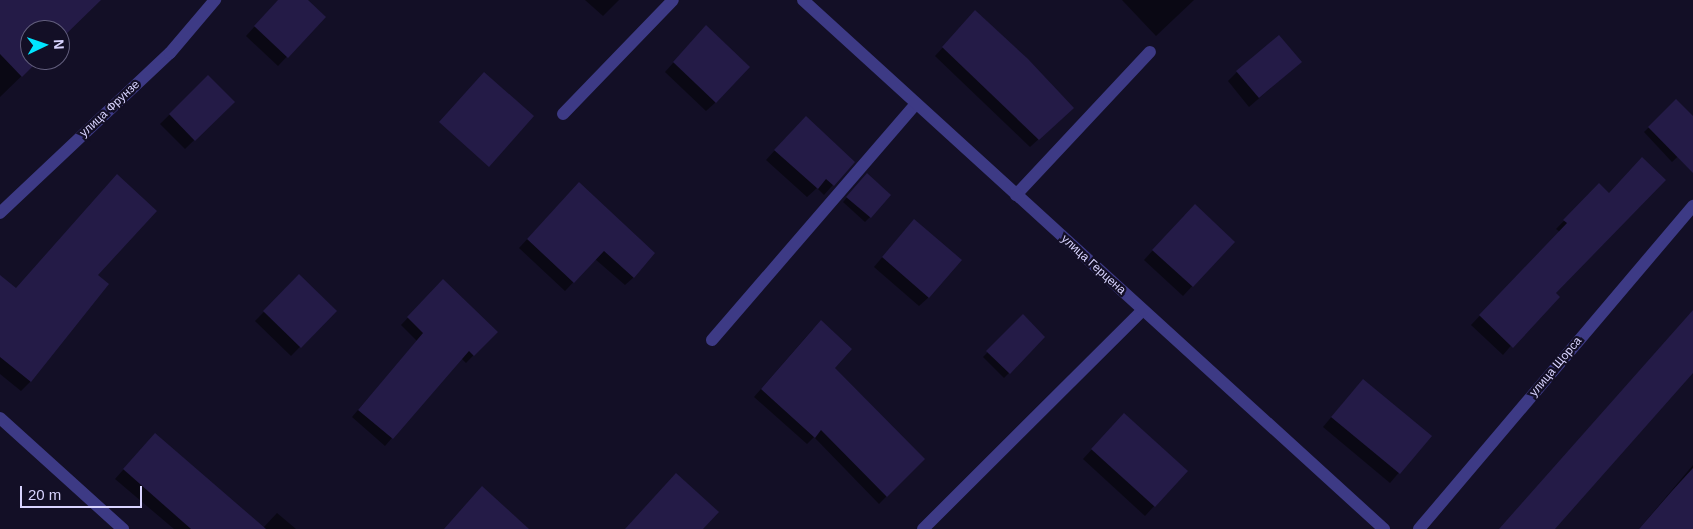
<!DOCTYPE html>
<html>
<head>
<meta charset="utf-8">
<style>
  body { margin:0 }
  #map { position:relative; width:1693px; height:529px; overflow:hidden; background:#130f26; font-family:Helvetica,sans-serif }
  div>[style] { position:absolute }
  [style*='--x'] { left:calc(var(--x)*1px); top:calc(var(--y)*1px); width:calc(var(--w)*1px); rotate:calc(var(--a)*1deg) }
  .shadow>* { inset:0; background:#0007 }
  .building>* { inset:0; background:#241b47 }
  .service>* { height:12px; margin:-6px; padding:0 6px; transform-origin:6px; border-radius:6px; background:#3d3a85 }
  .minor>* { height:12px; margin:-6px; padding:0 6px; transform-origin:6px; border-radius:6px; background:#3d3a85 }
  span { translate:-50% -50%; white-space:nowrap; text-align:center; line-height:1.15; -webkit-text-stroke:4.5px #130f26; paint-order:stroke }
  .street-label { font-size:12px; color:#d9d4ff }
  .north { position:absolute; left:20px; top:20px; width:50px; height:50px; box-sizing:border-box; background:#130f26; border:1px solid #625e7d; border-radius:50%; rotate:87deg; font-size:14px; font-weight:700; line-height:20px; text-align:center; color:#d9d4ff }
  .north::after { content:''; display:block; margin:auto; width:18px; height:22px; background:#00e5ff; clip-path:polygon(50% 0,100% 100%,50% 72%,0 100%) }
  .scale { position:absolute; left:20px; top:486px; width:122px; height:22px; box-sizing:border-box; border:2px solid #d9d4ff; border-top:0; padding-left:6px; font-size:15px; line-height:18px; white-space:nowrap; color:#d9d4ff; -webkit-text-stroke:4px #130f26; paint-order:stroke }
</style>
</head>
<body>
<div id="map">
  <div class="shadow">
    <i style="clip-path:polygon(18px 0,95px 0,60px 39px,60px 30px,30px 30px,30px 60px,38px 60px,0 97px,0 20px)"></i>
    <i style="clip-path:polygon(279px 0,306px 0,324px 17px,278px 66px,246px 36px)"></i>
    <i style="clip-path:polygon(585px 0,619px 0,603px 16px)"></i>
    <i style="clip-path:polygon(1122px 0,1194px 0,1156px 36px)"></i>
    <i style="clip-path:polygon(968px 20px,1064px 116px,1030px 147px,935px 56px)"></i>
    <i style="clip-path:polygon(697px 36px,716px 102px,706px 111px,665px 72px)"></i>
    <i style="clip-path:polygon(1301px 62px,1249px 107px,1228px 81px,1237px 72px)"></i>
    <i style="clip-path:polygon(208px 77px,233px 102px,185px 149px,160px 124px)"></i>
    <i style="clip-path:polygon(1676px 101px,1693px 118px,1693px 142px,1672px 162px,1644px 132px)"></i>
    <i style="clip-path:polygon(796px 127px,853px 162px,824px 195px,817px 188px,807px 197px,766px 160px)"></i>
    <i style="clip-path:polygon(862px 180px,870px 217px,865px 222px,843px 202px)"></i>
    <i style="clip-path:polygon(1599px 185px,1609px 195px,1555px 294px,1503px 355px,1471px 325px,1560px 232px,1556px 229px)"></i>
    <i style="clip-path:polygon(570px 193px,634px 277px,625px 285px,595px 259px,565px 291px,519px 248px)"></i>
    <i style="clip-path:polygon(1185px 215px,1233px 242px,1183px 296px,1144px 260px)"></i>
    <i style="clip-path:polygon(905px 230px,929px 297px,919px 306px,874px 267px)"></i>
    <i style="clip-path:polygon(96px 275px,107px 284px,30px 382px,21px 391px,0 374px,0 297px,16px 289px)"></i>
    <i style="clip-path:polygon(299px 276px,335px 311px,291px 356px,255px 321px)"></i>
    <i style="clip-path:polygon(443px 281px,496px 332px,466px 363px,461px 358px,385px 446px,352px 417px,417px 341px,401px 325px)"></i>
    <i style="clip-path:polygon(1023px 316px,1044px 337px,1004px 378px,983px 357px)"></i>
    <i style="clip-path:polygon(813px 329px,833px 368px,923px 459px,879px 504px,814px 437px,807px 444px,754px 397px)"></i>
    <i style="clip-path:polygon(1354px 390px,1430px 436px,1390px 483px,1323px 427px)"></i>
    <i style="clip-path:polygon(1115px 424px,1186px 471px,1145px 516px,1083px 459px)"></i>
    <i style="clip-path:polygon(155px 434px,263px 528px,277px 513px,296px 529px,174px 529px,115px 479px)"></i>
    <i style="clip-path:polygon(1693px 465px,1693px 529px,1639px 529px)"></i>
  </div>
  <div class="building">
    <i style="clip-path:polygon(0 0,101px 0,60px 40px,60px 30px,30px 30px,30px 60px,39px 60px,22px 77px,0 54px)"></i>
    <i style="clip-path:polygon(278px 0,308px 0,326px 17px,288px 58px,254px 26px)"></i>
    <i style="clip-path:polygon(975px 10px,1028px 59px,1074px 108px,1039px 140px,942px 47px)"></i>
    <i style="clip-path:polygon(706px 25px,750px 67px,716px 103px,673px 62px)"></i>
    <i style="clip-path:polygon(1279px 35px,1302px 62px,1259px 98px,1236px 71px)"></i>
    <i style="clip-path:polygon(484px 72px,534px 116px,489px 167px,439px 122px)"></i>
    <i style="clip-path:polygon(208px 75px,235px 102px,195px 141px,169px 114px)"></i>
    <i style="clip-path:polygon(1676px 99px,1693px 116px,1693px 173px,1648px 127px)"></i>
    <i style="clip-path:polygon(806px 116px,855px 162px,834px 186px,826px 179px,818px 189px,774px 150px)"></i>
    <i style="clip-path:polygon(1642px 157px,1666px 180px,1556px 293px,1560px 297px,1513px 348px,1479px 315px,1567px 223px,1563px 220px,1599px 183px,1609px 193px)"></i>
    <i style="clip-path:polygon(867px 173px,891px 195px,871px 218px,846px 197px)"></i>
    <i style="clip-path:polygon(117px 174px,157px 211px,98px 275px,109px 284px,31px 382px,0 357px,0 275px,16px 288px)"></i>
    <i style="clip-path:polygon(579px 182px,655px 253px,634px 278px,604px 251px,574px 283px,527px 239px)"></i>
    <i style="clip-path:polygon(1195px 204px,1235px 242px,1193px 287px,1152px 250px)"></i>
    <i style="clip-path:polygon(914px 219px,962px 260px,929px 298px,882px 257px)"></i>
    <i style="clip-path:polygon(299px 274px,337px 311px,301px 348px,263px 311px)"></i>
    <i style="clip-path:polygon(443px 279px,498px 332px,474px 356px,469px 351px,393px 439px,358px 410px,423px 333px,407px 317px)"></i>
    <i style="clip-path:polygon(1693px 310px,1693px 373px,1555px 529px,1499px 529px)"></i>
    <i style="clip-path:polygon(1023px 314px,1045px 337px,1010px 374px,986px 351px)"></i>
    <i style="clip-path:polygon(821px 320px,852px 349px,835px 368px,925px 459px,887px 497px,821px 430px,815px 438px,761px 389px)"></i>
    <i style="clip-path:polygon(1363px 379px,1432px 436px,1400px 474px,1331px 417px)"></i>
    <i style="clip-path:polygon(1124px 413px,1188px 471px,1155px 507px,1091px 449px)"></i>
    <i style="clip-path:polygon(155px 433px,266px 529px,191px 529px,123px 469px)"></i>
    <i style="clip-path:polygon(1693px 468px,1693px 529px,1639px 529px,1672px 491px)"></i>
    <i style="clip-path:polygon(676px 473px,719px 512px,703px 529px,625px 529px)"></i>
    <i style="clip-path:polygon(482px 486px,529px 529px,444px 529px)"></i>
  </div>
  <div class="service">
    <i style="--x:563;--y:114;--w:158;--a:-46"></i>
    <i style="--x:1016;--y:195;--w:196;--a:-46.9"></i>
    <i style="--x:712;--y:340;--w:312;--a:-49.2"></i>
    <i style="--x:923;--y:529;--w:310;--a:-44.9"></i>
  </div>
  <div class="minor">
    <i style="--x:803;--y:0;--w:786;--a:42.32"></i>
    <i style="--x:0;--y:213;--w:233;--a:-43.3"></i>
    <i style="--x:170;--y:53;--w:70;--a:-49.7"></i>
    <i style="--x:0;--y:418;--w:166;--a:42.1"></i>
    <i style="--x:1419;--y:529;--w:424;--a:-49.7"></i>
  </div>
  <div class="street-label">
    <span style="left:110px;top:109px;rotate:-43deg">улица Фрунзе</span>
    <span style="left:1093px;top:265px;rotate:42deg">улица Герцена</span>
    <span style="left:1556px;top:367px;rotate:-50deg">улица Щорса</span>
  </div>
  <div class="north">N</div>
  <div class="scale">20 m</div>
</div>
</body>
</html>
